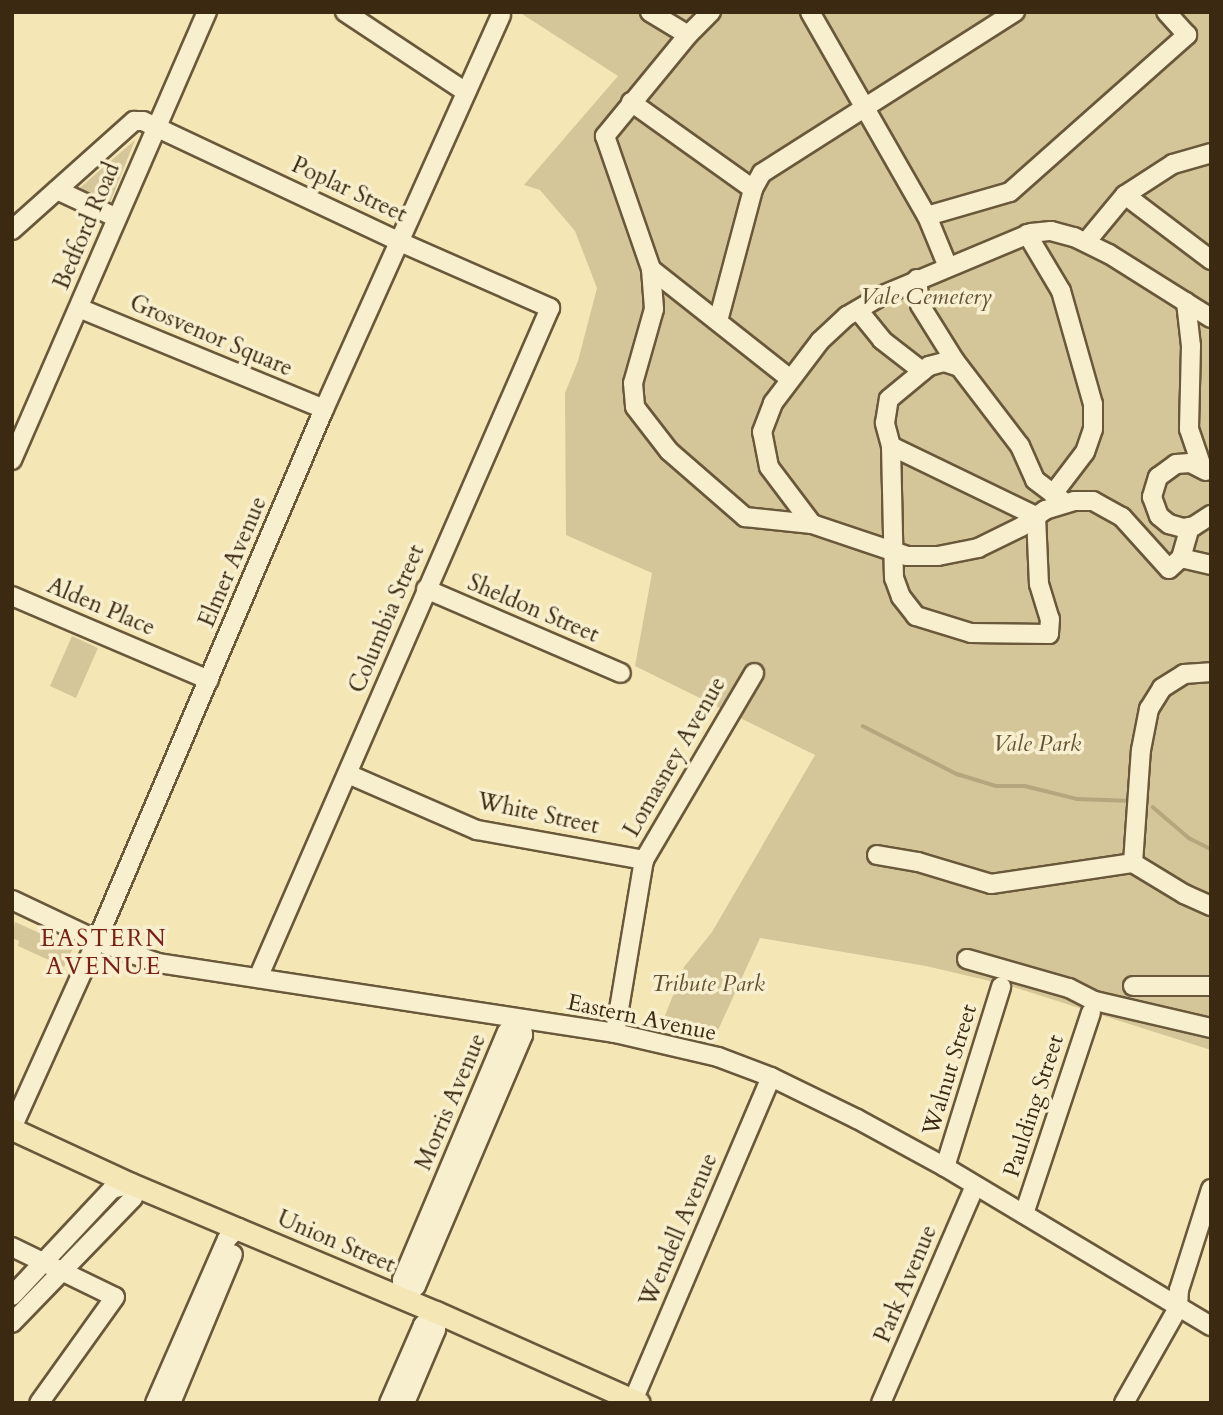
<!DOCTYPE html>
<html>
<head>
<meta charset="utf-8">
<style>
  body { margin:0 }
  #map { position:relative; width:1223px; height:1415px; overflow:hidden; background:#f4e6b5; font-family:Cardo,serif }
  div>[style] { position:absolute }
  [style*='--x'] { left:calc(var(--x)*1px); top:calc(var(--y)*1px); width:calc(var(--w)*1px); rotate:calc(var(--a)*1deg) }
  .green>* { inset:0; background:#d5c699 }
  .stream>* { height:3.5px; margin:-1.75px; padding:0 1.75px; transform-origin:1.75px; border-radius:1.75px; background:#b5a67d }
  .roads { filter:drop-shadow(2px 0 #69583a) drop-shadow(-2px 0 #69583a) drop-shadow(0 2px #69583a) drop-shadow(0 -2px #69583a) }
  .minor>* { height:18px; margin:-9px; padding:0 9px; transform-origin:9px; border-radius:9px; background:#f8efcf }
  .major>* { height:21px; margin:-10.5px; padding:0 10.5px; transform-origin:10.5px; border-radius:10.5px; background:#f4e6b5 }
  span { translate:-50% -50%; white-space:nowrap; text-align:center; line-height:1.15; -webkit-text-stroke:7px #f8efcf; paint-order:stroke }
  .street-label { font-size:23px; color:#3b2911 }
  .park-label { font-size:23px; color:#625033; font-style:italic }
  .neighbourhood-label { font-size:24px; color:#7a1f14; letter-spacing:2px }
  .frame { position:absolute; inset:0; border:14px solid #3b2911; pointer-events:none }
</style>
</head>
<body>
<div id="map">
  <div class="green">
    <i style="clip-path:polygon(519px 12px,1207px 12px,1211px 16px,1211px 1050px,1007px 985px,926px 966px,760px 938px,714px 1039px,661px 1026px,684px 967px,712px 932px,815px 755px,635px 666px,652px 573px,566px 535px,565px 393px,578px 361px,597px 288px,575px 231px,540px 190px,524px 185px,618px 76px)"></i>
    <i style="clip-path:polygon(135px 140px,109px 205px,76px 191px)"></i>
    <i style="clip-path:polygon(72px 636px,98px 648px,76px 698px,50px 686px)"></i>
    <i style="clip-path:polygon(15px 922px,73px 948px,64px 967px,18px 946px,19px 941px,12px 938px)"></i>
  </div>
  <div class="stream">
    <i style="--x:863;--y:726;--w:106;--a:27.1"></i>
    <i style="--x:957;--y:774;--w:41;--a:17.1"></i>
    <i style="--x:996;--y:786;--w:29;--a:0"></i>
    <i style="--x:1025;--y:786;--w:54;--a:14"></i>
    <i style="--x:1077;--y:799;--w:56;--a:2"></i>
    <i style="--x:1153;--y:807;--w:48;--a:40.7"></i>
    <i style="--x:1189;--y:838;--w:25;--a:27"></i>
  </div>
  <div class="roads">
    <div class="minor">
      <i style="--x:345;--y:12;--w:145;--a:33.5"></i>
      <i style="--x:650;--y:12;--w:44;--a:31.2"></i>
      <i style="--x:711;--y:12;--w:33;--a:135"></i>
      <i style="--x:688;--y:35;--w:131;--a:129.4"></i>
      <i style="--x:605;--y:136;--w:141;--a:70.9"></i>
      <i style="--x:651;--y:269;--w:40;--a:85.7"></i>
      <i style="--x:654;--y:309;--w:77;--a:105.8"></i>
      <i style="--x:633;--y:383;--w:24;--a:85"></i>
      <i style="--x:635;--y:407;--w:56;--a:52.3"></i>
      <i style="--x:669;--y:451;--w:101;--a:41"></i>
      <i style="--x:745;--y:517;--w:67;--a:6"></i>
      <i style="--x:812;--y:524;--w:100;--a:18.6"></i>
      <i style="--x:907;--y:556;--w:31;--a:0"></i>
      <i style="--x:938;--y:556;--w:41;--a:-11.3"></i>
      <i style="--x:978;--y:548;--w:48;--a:-26"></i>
      <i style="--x:1021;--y:527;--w:29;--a:-35"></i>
      <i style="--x:1045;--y:510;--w:31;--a:-17"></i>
      <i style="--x:1075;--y:501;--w:18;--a:0"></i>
      <i style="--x:1093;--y:501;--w:33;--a:29"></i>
      <i style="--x:1122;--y:517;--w:70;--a:47.9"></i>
      <i style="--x:1169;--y:569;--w:16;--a:-43"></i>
      <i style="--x:1181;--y:558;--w:32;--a:-74"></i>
      <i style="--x:810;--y:12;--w:235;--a:60.2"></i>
      <i style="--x:927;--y:216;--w:55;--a:67.6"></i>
      <i style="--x:631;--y:102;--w:150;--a:35.5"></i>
      <i style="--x:57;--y:190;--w:66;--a:25"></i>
      <i style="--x:1125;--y:195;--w:108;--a:37.1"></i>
      <i style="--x:927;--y:216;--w:86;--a:-16.1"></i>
      <i style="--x:1010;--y:192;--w:237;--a:-41.6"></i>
      <i style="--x:1187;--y:35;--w:31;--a:-132"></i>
      <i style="--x:12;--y:230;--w:164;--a:-41.8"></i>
      <i style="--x:134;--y:121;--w:9;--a:0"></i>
      <i style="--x:143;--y:121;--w:284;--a:25.2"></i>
      <i style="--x:400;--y:242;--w:164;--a:23.7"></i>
      <i style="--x:550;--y:308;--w:731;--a:113.55"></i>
      <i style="--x:1027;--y:234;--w:66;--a:59.2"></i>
      <i style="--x:1061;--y:291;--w:117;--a:74.2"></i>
      <i style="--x:1093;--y:404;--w:25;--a:90"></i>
      <i style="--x:1093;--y:429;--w:24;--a:109"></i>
      <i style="--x:1085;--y:452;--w:53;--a:127.3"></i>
      <i style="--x:1086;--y:242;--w:61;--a:-50.3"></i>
      <i style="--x:1125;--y:195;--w:57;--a:-32.9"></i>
      <i style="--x:1173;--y:164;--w:40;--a:-16"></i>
      <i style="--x:651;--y:269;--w:176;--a:38.3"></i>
      <i style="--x:917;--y:279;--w:26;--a:83"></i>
      <i style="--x:920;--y:305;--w:66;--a:58"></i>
      <i style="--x:955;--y:361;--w:107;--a:52.6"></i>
      <i style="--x:1020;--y:446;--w:37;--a:66"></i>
      <i style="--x:1035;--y:480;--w:34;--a:37"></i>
      <i style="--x:1186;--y:302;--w:44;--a:83.5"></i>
      <i style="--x:1191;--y:346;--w:83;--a:91.4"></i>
      <i style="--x:1189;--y:429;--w:40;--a:71.1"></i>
      <i style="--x:1202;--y:467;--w:9;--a:18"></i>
      <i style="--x:79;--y:308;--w:265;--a:22.4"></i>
      <i style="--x:858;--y:310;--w:38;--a:51"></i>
      <i style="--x:882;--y:340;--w:51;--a:37.8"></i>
      <i style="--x:718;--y:321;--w:137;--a:-75.1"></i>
      <i style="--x:753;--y:189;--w:18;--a:-61"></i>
      <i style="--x:762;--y:173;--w:300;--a:-32.5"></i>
      <i style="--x:891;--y:446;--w:161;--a:25.8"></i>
      <i style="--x:1036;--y:516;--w:68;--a:87.5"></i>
      <i style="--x:1039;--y:584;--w:37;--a:73"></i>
      <i style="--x:1050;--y:619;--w:15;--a:94"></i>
      <i style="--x:1049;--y:634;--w:78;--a:-179.3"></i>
      <i style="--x:971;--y:633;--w:58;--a:-162.8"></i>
      <i style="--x:916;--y:616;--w:24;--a:-128"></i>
      <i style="--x:901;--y:597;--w:20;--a:-110"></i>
      <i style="--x:894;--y:578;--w:132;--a:-91.3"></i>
      <i style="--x:891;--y:446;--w:24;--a:-105"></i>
      <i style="--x:885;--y:423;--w:24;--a:-81"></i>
      <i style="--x:889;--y:399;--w:52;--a:-39.5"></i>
      <i style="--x:929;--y:366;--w:16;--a:-15"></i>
      <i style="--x:944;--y:362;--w:16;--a:18"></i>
      <i style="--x:12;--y:460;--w:489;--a:-66.5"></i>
      <i style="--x:1206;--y:471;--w:18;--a:-153"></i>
      <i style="--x:1190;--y:463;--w:14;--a:176"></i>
      <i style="--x:1176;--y:464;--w:22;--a:144"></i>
      <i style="--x:1158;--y:477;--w:21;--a:107"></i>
      <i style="--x:1152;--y:497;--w:20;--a:70"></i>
      <i style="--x:1159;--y:516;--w:13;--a:39"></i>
      <i style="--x:1169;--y:524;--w:15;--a:16"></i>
      <i style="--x:1183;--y:528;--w:11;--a:-10"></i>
      <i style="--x:1194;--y:526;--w:20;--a:-33"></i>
      <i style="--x:812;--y:524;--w:71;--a:-127"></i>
      <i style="--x:769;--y:467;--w:36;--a:-101"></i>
      <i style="--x:762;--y:432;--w:31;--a:-69"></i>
      <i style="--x:773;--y:403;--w:78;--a:-52.8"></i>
      <i style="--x:820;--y:341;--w:37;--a:-43"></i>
      <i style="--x:847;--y:316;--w:42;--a:-30.3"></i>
      <i style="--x:883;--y:295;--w:160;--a:-22.7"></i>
      <i style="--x:1031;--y:233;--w:20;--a:-6"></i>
      <i style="--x:1051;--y:231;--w:24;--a:15"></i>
      <i style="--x:1074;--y:237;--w:39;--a:26"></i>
      <i style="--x:1109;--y:254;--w:120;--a:32.1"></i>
      <i style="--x:1181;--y:558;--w:31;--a:13"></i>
      <i style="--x:426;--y:589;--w:212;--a:23.3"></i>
      <i style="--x:12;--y:596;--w:214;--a:23.1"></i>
      <i style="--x:348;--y:774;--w:141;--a:23.5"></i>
      <i style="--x:477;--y:830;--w:170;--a:10.2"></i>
      <i style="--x:877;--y:855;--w:42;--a:9.7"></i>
      <i style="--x:918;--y:862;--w:76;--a:16.8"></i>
      <i style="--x:991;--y:884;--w:144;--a:-8.4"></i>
      <i style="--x:1133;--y:863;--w:60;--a:31.3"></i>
      <i style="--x:1184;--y:894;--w:30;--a:24"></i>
      <i style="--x:1133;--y:863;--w:113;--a:-86"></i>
      <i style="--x:1141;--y:750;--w:42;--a:-79"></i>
      <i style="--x:1149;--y:709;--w:25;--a:-58"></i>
      <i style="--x:1162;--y:688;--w:26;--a:-32"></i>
      <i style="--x:1184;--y:674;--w:27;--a:-4"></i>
      <i style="--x:12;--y:900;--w:105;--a:25.3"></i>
      <i style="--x:107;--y:945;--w:54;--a:19.4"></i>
      <i style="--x:158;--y:963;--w:462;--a:8.7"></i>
      <i style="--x:615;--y:1033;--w:106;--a:13.1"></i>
      <i style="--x:718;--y:1057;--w:57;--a:20.7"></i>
      <i style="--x:771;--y:1077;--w:96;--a:26"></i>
      <i style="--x:857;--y:1119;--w:100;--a:28.6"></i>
      <i style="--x:945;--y:1167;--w:310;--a:30.9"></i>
      <i style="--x:967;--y:959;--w:106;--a:15.9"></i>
      <i style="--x:1069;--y:988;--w:29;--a:27"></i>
      <i style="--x:1095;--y:1001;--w:119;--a:13.1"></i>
      <i style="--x:1133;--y:986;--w:78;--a:0"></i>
      <i style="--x:615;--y:1033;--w:175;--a:-80.5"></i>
      <i style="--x:644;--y:860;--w:217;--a:-59.5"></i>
      <i style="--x:12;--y:1128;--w:206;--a:-65.7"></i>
      <i style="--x:97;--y:940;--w:577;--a:-66.85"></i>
      <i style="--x:324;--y:409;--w:432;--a:-65.8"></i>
      <i style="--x:945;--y:1167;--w:189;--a:-72.7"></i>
      <i style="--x:1024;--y:1214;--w:212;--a:-71.6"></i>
      <i style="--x:12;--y:1247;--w:114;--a:25.9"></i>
      <i style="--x:115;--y:1297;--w:130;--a:125.6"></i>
      <i style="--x:12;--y:1296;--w:146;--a:-46.9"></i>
      <i style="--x:112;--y:1189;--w:20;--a:-15"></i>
      <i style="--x:131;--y:1184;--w:14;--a:82"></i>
      <i style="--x:133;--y:1198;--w:174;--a:134.1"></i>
      <i style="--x:403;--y:1299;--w:18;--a:-45"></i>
      <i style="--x:416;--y:1286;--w:273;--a:-66.9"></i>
      <i style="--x:523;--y:1035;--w:16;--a:-97"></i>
      <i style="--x:403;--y:1299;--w:19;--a:-93"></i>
      <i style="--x:402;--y:1280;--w:269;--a:-67.1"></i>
      <i style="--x:507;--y:1032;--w:19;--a:-43"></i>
      <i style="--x:155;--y:1403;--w:179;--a:-66.3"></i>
      <i style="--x:227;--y:1239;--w:16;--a:-45"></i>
      <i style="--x:171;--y:1403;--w:161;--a:-67.4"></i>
      <i style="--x:389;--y:1403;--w:85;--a:-66.4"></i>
      <i style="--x:423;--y:1325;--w:18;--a:-45"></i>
      <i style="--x:405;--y:1403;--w:79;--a:-67"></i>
      <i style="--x:436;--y:1330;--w:18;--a:-90"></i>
      <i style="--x:632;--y:1403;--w:354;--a:-66.9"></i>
      <i style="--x:881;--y:1403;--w:236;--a:-66.6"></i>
      <i style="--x:1124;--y:1403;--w:109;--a:-60.4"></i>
      <i style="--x:1178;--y:1308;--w:18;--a:-87"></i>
      <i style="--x:1179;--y:1290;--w:106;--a:-72.4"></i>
    </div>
    <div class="major">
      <i style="--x:12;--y:1129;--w:131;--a:24.8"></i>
      <i style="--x:131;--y:1184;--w:331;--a:22.8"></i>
      <i style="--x:436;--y:1312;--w:222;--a:24.1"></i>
    </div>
  </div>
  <div class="street-label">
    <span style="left:349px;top:190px;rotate:25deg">Poplar Street</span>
    <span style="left:87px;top:226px;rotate:-67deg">Bedford Road</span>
    <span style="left:211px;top:336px;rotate:23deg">Grosvenor Square</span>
    <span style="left:233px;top:562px;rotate:-67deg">Elmer Avenue</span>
    <span style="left:101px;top:607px;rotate:23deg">Alden Place</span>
    <span style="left:533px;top:609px;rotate:23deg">Sheldon Street</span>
    <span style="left:387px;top:619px;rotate:-67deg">Columbia Street</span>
    <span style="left:675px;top:757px;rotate:-60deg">Lomasney Avenue</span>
    <span style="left:538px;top:814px;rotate:12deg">White Street</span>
    <span style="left:642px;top:1018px;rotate:12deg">Eastern Avenue</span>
    <span style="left:950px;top:1070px;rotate:-73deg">Walnut Street</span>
    <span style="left:451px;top:1102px;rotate:-67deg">Morris Avenue</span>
    <span style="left:1034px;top:1106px;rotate:-72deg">Paulding Street</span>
    <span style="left:679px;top:1230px;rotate:-67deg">Wendell Avenue</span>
    <span style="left:336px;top:1242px;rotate:23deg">Union Street</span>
    <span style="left:906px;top:1284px;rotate:-67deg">Park Avenue</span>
  </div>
  <div class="park-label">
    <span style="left:926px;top:297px">Vale Cemetery</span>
    <span style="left:1037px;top:744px">Vale Park</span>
    <span style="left:708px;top:984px">Tribute Park</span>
  </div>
  <div class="neighbourhood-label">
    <span style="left:104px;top:953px">EASTERN<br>AVENUE</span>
  </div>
  <div class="frame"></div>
</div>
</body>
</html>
